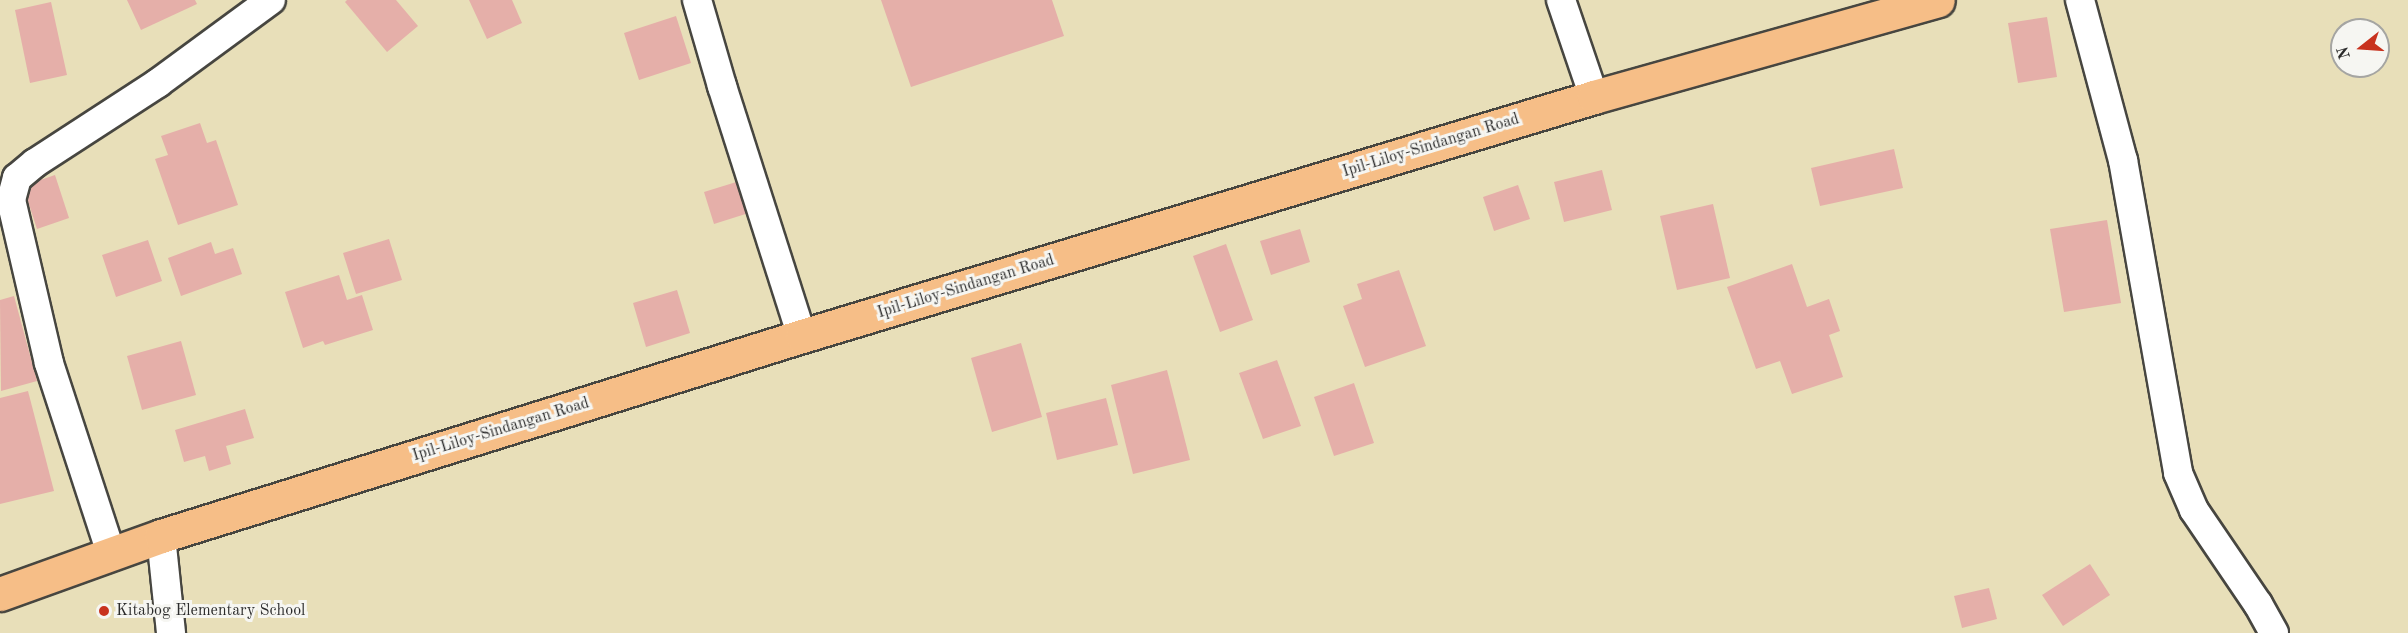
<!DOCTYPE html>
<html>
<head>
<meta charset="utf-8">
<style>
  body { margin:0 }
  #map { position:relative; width:2408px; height:633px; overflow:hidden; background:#e8dfb9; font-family:"Old Standard TT",serif }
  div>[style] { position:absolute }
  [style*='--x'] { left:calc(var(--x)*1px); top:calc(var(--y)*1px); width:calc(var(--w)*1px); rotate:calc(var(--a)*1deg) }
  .building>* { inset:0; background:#e5afa9 }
  .roads { filter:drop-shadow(2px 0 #474640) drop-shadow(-2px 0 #474640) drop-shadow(0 2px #474640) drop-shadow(0 -2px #474640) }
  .minor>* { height:28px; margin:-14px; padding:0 14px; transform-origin:14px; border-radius:14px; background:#fff }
  .trunk>* { height:33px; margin:-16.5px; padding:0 16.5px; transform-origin:16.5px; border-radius:16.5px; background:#f6be87 }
  .dots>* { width:16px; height:16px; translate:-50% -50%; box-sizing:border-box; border:3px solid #f6f6f2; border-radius:50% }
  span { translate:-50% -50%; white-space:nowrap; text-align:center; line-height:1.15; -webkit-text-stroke:6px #f6f6f2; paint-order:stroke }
  .street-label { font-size:16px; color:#2b2b2b }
  .poi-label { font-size:16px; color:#2b2b2b }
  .left { translate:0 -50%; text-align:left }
  .north { position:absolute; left:2330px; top:18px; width:60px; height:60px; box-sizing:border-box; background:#f6f6f2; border:2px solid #a5a5a2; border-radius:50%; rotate:253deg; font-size:16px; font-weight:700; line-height:24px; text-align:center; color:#2b2b2b }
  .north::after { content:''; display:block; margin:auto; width:21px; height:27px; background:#c8321e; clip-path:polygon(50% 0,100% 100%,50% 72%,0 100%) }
</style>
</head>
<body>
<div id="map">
  <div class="building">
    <i style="clip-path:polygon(127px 0,195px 0,197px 4px,141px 30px)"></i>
    <i style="clip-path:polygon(347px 0,396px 0,418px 26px,387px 52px,345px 2px)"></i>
    <i style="clip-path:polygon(469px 0,512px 0,522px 23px,487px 39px)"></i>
    <i style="clip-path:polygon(881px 0,1052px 0,1064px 36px,911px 87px)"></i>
    <i style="clip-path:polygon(51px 2px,67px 75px,30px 83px,15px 10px)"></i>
    <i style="clip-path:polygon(676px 16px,691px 63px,639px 80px,624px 33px)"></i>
    <i style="clip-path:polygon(2047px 17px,2057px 77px,2018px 83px,2008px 23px)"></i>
    <i style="clip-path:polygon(200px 123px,207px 143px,216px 140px,238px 205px,178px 225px,155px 159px,168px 155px,161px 136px)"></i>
    <i style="clip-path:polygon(1894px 149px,1903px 188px,1820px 206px,1811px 168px)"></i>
    <i style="clip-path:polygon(1602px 170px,1612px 210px,1564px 222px,1554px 182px)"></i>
    <i style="clip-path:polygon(55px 175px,69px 218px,37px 229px,23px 186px)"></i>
    <i style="clip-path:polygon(746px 179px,755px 211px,714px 224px,704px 192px)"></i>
    <i style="clip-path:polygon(1518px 185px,1530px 219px,1494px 231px,1483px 197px)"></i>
    <i style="clip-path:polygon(1713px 204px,1730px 278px,1677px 290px,1660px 216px)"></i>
    <i style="clip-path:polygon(2107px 220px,2121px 303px,2064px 312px,2050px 229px)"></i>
    <i style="clip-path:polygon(1300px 229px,1310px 262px,1271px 275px,1260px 241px)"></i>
    <i style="clip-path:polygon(389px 239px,402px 280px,356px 294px,343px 253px)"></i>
    <i style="clip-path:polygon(148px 240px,162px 281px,116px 297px,102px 255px)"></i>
    <i style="clip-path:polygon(211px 242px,215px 254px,233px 248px,242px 274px,181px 296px,168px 258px)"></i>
    <i style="clip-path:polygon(1226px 244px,1253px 320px,1220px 332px,1193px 256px)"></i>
    <i style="clip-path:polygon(1792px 264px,1807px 307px,1829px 299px,1840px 331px,1829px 335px,1843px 377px,1792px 394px,1780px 361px,1756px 369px,1727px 287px)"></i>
    <i style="clip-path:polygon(1399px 270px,1426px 346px,1365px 367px,1343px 306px,1362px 299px,1357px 284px)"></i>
    <i style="clip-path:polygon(339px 275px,347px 300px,362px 295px,373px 330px,325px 345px,323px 341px,303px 348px,285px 292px)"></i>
    <i style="clip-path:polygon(677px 290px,690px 333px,646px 347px,633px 303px)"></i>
    <i style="clip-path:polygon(14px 296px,37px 381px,1px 391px,0 300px)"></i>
    <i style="clip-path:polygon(181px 341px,196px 395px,142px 410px,127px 356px)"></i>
    <i style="clip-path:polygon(1021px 343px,1042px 417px,992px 432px,971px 358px)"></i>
    <i style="clip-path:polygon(1277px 360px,1301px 426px,1263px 439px,1239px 373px)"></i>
    <i style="clip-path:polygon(1167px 370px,1190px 460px,1133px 474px,1111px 385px)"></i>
    <i style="clip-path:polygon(1354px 383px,1374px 443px,1334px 456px,1314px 397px)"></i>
    <i style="clip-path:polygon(28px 391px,54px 491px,0 504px,0 398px)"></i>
    <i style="clip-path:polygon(1106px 398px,1118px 445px,1057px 460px,1046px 413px)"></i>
    <i style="clip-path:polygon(245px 409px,254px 438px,226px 446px,231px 464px,209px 471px,205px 456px,184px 462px,175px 430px)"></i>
    <i style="clip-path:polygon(2090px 564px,2110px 595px,2063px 626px,2042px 595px)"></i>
    <i style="clip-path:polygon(1989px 588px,1997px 619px,1962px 628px,1954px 596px)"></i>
  </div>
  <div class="roads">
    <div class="minor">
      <i style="--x:697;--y:0;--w:90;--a:73.8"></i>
      <i style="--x:722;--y:86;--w:262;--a:72.3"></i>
      <i style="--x:1561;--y:0;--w:102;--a:71.2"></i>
      <i style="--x:2080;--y:0;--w:166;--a:75"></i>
      <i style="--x:2123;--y:160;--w:318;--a:80"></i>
      <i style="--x:2178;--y:473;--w:40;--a:66.6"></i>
      <i style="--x:2194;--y:510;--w:114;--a:55.8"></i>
      <i style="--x:2258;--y:604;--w:33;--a:61"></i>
      <i style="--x:161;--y:536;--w:98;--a:84.1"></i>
      <i style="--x:111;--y:553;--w:200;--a:-108.1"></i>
      <i style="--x:49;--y:363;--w:167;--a:-103.1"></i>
      <i style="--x:11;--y:200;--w:23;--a:-75"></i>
      <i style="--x:17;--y:178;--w:23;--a:-40"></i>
      <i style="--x:35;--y:163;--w:147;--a:-33"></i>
      <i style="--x:158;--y:83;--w:140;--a:-36.3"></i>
    </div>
    <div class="trunk">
      <i style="--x:0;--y:594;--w:171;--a:-19.8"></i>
      <i style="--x:161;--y:536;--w:671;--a:-17.33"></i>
      <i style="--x:802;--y:336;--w:827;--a:-16.79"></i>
      <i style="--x:1594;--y:97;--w:357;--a:-15.7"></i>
    </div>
  </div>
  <div class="dots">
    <i style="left:104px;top:611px;background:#c8321e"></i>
  </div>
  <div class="street-label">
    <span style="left:1431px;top:146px;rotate:-17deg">Ipil-Liloy-Sindangan Road</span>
    <span style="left:966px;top:287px;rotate:-17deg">Ipil-Liloy-Sindangan Road</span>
    <span style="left:501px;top:430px;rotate:-17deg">Ipil-Liloy-Sindangan Road</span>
  </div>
  <div class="poi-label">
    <span class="left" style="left:116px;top:611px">Kitabog Elementary School</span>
  </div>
  <div class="north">N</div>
</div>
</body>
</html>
